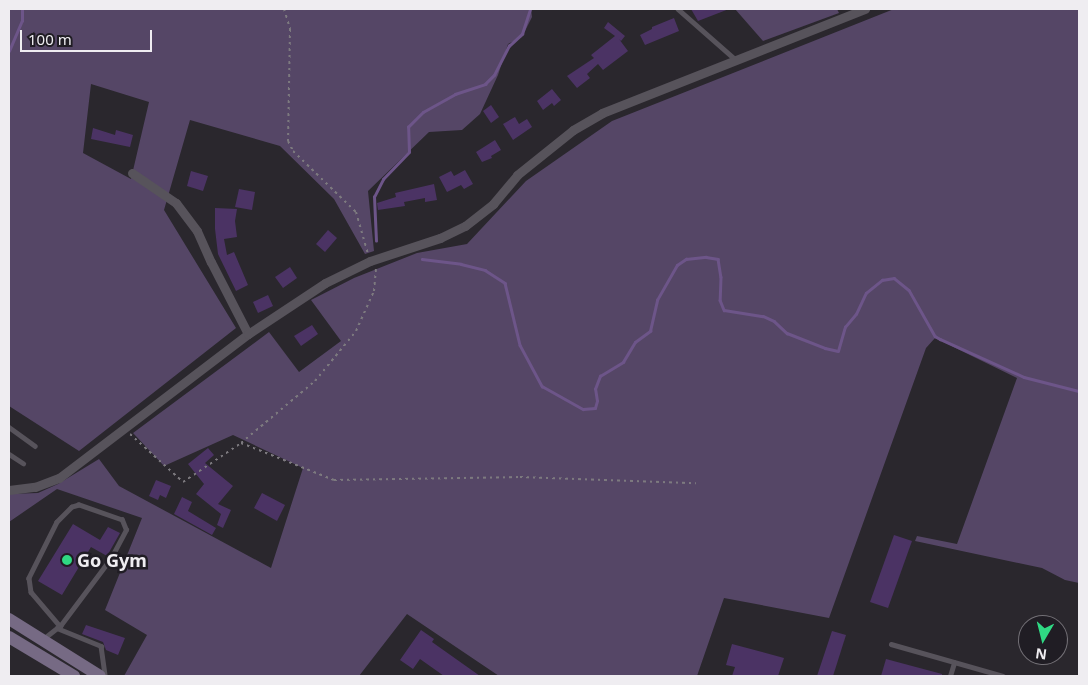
<!DOCTYPE html>
<html>
<head>
<meta charset="utf-8">
<style>
  body { margin:0 }
  #map { position:relative; width:1088px; height:685px; overflow:hidden; background:#2a272d; font-family:"Noto Sans",sans-serif }
  div>[style] { position:absolute }
  [style*='--x'] { left:calc(var(--x)*1px); top:calc(var(--y)*1px); width:calc(var(--w)*1px); rotate:calc(var(--a)*1deg) }
  .green>* { inset:0; background:#554666 }
  .stream>* { height:2.5px; margin:-1.25px; padding:0 1.25px; transform-origin:1.25px; border-radius:1.25px; background:#6d5589 }
  .building>* { inset:0; background:#4b3364 }
  .path>* { height:2px; margin-top:-1px; transform-origin:0; background:repeating-linear-gradient(90deg,#7d7a7f 0 2.5px,transparent 0 6.5px) }
  .lane>* { height:4.5px; margin:-2.25px; padding:0 2.25px; transform-origin:2.25px; border-radius:2.25px; background:#57535b }
  .street>* { height:9px; margin:-4.5px; padding:0 4.5px; transform-origin:4.5px; border-radius:4.5px; background:#57535b }
  .secondary>* { height:12px; margin:-6px; padding:0 6px; transform-origin:6px; border-radius:6px; background:#766a84 }
  .dots>* { width:14px; height:14px; translate:-50% -50%; box-sizing:border-box; border:2px solid #201d24; border-radius:50% }
  span { translate:-50% -50%; white-space:nowrap; text-align:center; line-height:1.15; -webkit-text-stroke:5px #201d24; paint-order:stroke }
  .poi-label { font-size:18px; color:#efedf1; font-weight:700 }
  .left { translate:0 -50%; text-align:left }
  .frame { position:absolute; inset:0; border:10px solid #efedf1; pointer-events:none }
  .north { position:absolute; left:1018px; top:615px; width:50px; height:50px; box-sizing:border-box; background:#201d24; border:1px solid #737076; border-radius:50%; rotate:188deg; font-size:14px; font-weight:700; line-height:20px; text-align:center; color:#efedf1 }
  .north::after { content:''; display:block; margin:auto; width:18px; height:22px; background:#2fd883; clip-path:polygon(50% 0,100% 100%,50% 72%,0 100%) }
  .scale { position:absolute; left:20px; top:30px; width:132px; height:22px; box-sizing:border-box; border:2px solid #efedf1; border-top:0; padding-left:6px; font-size:15px; line-height:18px; white-space:nowrap; color:#efedf1; -webkit-text-stroke:4px #201d24; paint-order:stroke }
</style>
</head>
<body>
<div id="map">
  <div class="green">
    <i style="clip-path:polygon(evenodd,9px 9px,531px 9px,532px 17px,522px 37px,508px 44px,498px 75px,480px 114px,462px 130px,429px 132px,368px 191px,374px 251px,365px 254px,334px 199px,280px 146px,190px 120px,164px 210px,236px 328px,79px 451px,9px 406px,9px 9px,91px 84px,149px 102px,131px 179px,83px 153px,91px 84px)"></i>
    <i style="clip-path:polygon(735px 9px,837px 9px,839px 13px,763px 41px)"></i>
    <i style="clip-path:polygon(894px 9px,1079px 9px,1079px 583px,1065px 580px,1042px 568px,915px 541px,917px 536px,957px 544px,1017px 378px,935px 338px,926px 348px,829px 618px,724px 598px,697px 676px,499px 676px,407px 614px,359px 676px,124px 676px,147px 635px,105px 610px,142px 518px,57px 489px,9px 522px,9px 494px,38px 493px,58px 484px,99px 459px,119px 486px,271px 568px,303px 468px,233px 435px,164px 466px,133px 433px,269px 332px,299px 372px,341px 341px,311px 300px,354px 278px,417px 253px,467px 244px,526px 181px,612px 121px)"></i>
  </div>
  <div class="stream">
    <i style="--x:9;--y:51;--w:33;--a:-67"></i>
    <i style="--x:22;--y:21;--w:12;--a:-90"></i>
    <i style="--x:376;--y:241;--w:44;--a:-92.6"></i>
    <i style="--x:374;--y:197;--w:20;--a:-63"></i>
    <i style="--x:383;--y:179;--w:37;--a:-46"></i>
    <i style="--x:409;--y:152;--w:25;--a:-92"></i>
    <i style="--x:408;--y:127;--w:21;--a:-45"></i>
    <i style="--x:423;--y:112;--w:37;--a:-29"></i>
    <i style="--x:455;--y:94;--w:32;--a:-18"></i>
    <i style="--x:485;--y:84;--w:13;--a:-45"></i>
    <i style="--x:494;--y:75;--w:33;--a:-63"></i>
    <i style="--x:509;--y:46;--w:18;--a:-43"></i>
    <i style="--x:522;--y:34;--w:26;--a:-72"></i>
    <i style="--x:422;--y:259;--w:39;--a:7"></i>
    <i style="--x:461;--y:264;--w:25;--a:14"></i>
    <i style="--x:485;--y:270;--w:24;--a:33"></i>
    <i style="--x:505;--y:283;--w:64;--a:76.4"></i>
    <i style="--x:520;--y:345;--w:47;--a:61.8"></i>
    <i style="--x:542;--y:386;--w:47;--a:29.3"></i>
    <i style="--x:583;--y:409;--w:12;--a:-5"></i>
    <i style="--x:595;--y:408;--w:7;--a:-74"></i>
    <i style="--x:597;--y:401;--w:12;--a:-99"></i>
    <i style="--x:595;--y:389;--w:14;--a:-69"></i>
    <i style="--x:600;--y:376;--w:27;--a:-31"></i>
    <i style="--x:623;--y:362;--w:23;--a:-59"></i>
    <i style="--x:635;--y:342;--w:19;--a:-36"></i>
    <i style="--x:650;--y:331;--w:32;--a:-77"></i>
    <i style="--x:657;--y:300;--w:40;--a:-60.3"></i>
    <i style="--x:677;--y:265;--w:11;--a:-34"></i>
    <i style="--x:686;--y:259;--w:20;--a:-6"></i>
    <i style="--x:706;--y:257;--w:12;--a:9"></i>
    <i style="--x:718;--y:259;--w:18;--a:81"></i>
    <i style="--x:721;--y:277;--w:23;--a:92"></i>
    <i style="--x:720;--y:300;--w:11;--a:68"></i>
    <i style="--x:724;--y:310;--w:39;--a:9"></i>
    <i style="--x:763;--y:316;--w:12;--a:24"></i>
    <i style="--x:774;--y:321;--w:18;--a:43"></i>
    <i style="--x:787;--y:333;--w:41;--a:21.5"></i>
    <i style="--x:825;--y:348;--w:13;--a:13"></i>
    <i style="--x:838;--y:351;--w:25;--a:-74"></i>
    <i style="--x:845;--y:327;--w:17;--a:-50"></i>
    <i style="--x:856;--y:314;--w:23;--a:-65"></i>
    <i style="--x:866;--y:293;--w:21;--a:-39"></i>
    <i style="--x:882;--y:280;--w:12;--a:-9"></i>
    <i style="--x:894;--y:278;--w:19;--a:39"></i>
    <i style="--x:909;--y:290;--w:53;--a:60.5"></i>
    <i style="--x:935;--y:336;--w:6;--a:31"></i>
    <i style="--x:940;--y:339;--w:92;--a:24.3"></i>
    <i style="--x:1024;--y:377;--w:57;--a:14.3"></i>
  </div>
  <div class="building">
    <i style="clip-path:polygon(691px 9px,729px 9px,698px 21px)"></i>
    <i style="clip-path:polygon(674px 18px,679px 31px,645px 45px,640px 35px,652px 29px,652px 27px)"></i>
    <i style="clip-path:polygon(608px 22px,625px 36px,621px 41px,619px 39px,628px 51px,603px 70px,598px 64px,587px 74px,590px 78px,577px 88px,567px 76px,594px 58px,591px 55px,615px 36px,604px 28px)"></i>
    <i style="clip-path:polygon(552px 89px,561px 100px,554px 106px,552px 103px,543px 110px,537px 101px)"></i>
    <i style="clip-path:polygon(491px 105px,499px 117px,491px 123px,483px 111px)"></i>
    <i style="clip-path:polygon(515px 117px,519px 124px,527px 119px,532px 127px,513px 140px,503px 124px)"></i>
    <i style="clip-path:polygon(93px 128px,115px 135px,116px 130px,133px 135px,130px 147px,91px 139px)"></i>
    <i style="clip-path:polygon(495px 140px,501px 150px,491px 156px,492px 158px,482px 162px,476px 152px)"></i>
    <i style="clip-path:polygon(465px 170px,473px 184px,464px 189px,461px 185px,447px 192px,439px 177px,451px 171px,454px 176px)"></i>
    <i style="clip-path:polygon(191px 171px,208px 176px,203px 191px,187px 186px)"></i>
    <i style="clip-path:polygon(434px 184px,437px 200px,425px 202px,425px 198px,404px 202px,405px 206px,378px 210px,377px 203px,396px 197px,395px 193px)"></i>
    <i style="clip-path:polygon(239px 189px,255px 192px,252px 210px,235px 207px)"></i>
    <i style="clip-path:polygon(215px 208px,237px 209px,235px 221px,237px 237px,224px 239px,227px 255px,234px 252px,248px 285px,236px 291px,218px 254px,215px 229px)"></i>
    <i style="clip-path:polygon(328px 230px,337px 238px,325px 252px,316px 244px)"></i>
    <i style="clip-path:polygon(290px 267px,297px 278px,283px 288px,275px 277px)"></i>
    <i style="clip-path:polygon(268px 295px,273px 306px,258px 313px,253px 302px)"></i>
    <i style="clip-path:polygon(312px 325px,318px 334px,301px 346px,294px 336px)"></i>
    <i style="clip-path:polygon(208px 448px,214px 455px,205px 463px,233px 486px,218px 504px,231px 510px,223px 528px,217px 525px,221px 514px,196px 494px,204px 484px,188px 464px)"></i>
    <i style="clip-path:polygon(156px 480px,171px 486px,166px 498px,160px 495px,158px 500px,149px 496px)"></i>
    <i style="clip-path:polygon(262px 493px,285px 505px,277px 521px,254px 508px)"></i>
    <i style="clip-path:polygon(182px 497px,192px 502px,188px 511px,216px 528px,212px 535px,174px 514px)"></i>
    <i style="clip-path:polygon(73px 524px,100px 540px,108px 527px,120px 533px,107px 556px,91px 547px,62px 595px,38px 581px)"></i>
    <i style="clip-path:polygon(894px 535px,912px 541px,888px 608px,870px 602px)"></i>
    <i style="clip-path:polygon(86px 625px,125px 638px,118px 655px,106px 650px,103px 642px,82px 634px)"></i>
    <i style="clip-path:polygon(421px 630px,434px 639px,432px 642px,480px 676px,444px 676px,420px 659px,413px 669px,400px 660px)"></i>
    <i style="clip-path:polygon(832px 631px,846px 635px,833px 676px,817px 676px)"></i>
    <i style="clip-path:polygon(732px 644px,784px 658px,778px 676px,732px 676px,735px 667px,726px 665px)"></i>
    <i style="clip-path:polygon(886px 659px,942px 674px,942px 676px,881px 676px)"></i>
  </div>
  <div class="path">
    <i style="--x:284;--y:9;--w:21;--a:73"></i>
    <i style="--x:290;--y:29;--w:112;--a:91"></i>
    <i style="--x:288;--y:141;--w:11;--a:63"></i>
    <i style="--x:293;--y:151;--w:88;--a:44.1"></i>
    <i style="--x:356;--y:212;--w:44;--a:74.1"></i>
    <i style="--x:130;--y:434;--w:72;--a:42.2"></i>
    <i style="--x:183;--y:482;--w:70;--a:-33.9"></i>
    <i style="--x:241;--y:443;--w:97;--a:-40"></i>
    <i style="--x:315;--y:381;--w:65;--a:-50.6"></i>
    <i style="--x:356;--y:331;--w:44;--a:-65.8"></i>
    <i style="--x:374;--y:291;--w:22;--a:-85"></i>
    <i style="--x:241;--y:443;--w:100;--a:21.7"></i>
    <i style="--x:334;--y:480;--w:186;--a:-0.9"></i>
    <i style="--x:520;--y:477;--w:176;--a:2"></i>
  </div>
  <div class="lane">
    <i style="--x:678;--y:9;--w:76;--a:41.3"></i>
    <i style="--x:9;--y:427;--w:32;--a:36"></i>
    <i style="--x:9;--y:454;--w:17;--a:33"></i>
    <i style="--x:57;--y:628;--w:4;--a:-34"></i>
    <i style="--x:60;--y:626;--w:85;--a:-53.1"></i>
    <i style="--x:111;--y:558;--w:32;--a:-62"></i>
    <i style="--x:126;--y:530;--w:11;--a:-112"></i>
    <i style="--x:122;--y:520;--w:46;--a:-160.8"></i>
    <i style="--x:79;--y:505;--w:7;--a:164"></i>
    <i style="--x:72;--y:507;--w:21;--a:135"></i>
    <i style="--x:57;--y:522;--w:63;--a:116.6"></i>
    <i style="--x:29;--y:578;--w:14;--a:82"></i>
    <i style="--x:31;--y:592;--w:45;--a:49.5"></i>
    <i style="--x:43;--y:639;--w:18;--a:-38"></i>
    <i style="--x:57;--y:628;--w:48;--a:22.2"></i>
    <i style="--x:101;--y:646;--w:30;--a:82"></i>
    <i style="--x:891;--y:644;--w:116;--a:15.9"></i>
    <i style="--x:950;--y:676;--w:14;--a:-73"></i>
  </div>
  <div class="street">
    <i style="--x:132;--y:173;--w:53;--a:34.3"></i>
    <i style="--x:176;--y:203;--w:35;--a:53"></i>
    <i style="--x:197;--y:231;--w:34;--a:66"></i>
    <i style="--x:211;--y:262;--w:81;--a:62.8"></i>
    <i style="--x:9;--y:490;--w:26;--a:-7"></i>
    <i style="--x:35;--y:487;--w:26;--a:-21"></i>
    <i style="--x:59;--y:478;--w:238;--a:-37.3"></i>
    <i style="--x:248;--y:334;--w:92;--a:-33.5"></i>
    <i style="--x:325;--y:283;--w:50;--a:-26.1"></i>
    <i style="--x:370;--y:261;--w:74;--a:-18.2"></i>
    <i style="--x:440;--y:238;--w:28;--a:-26"></i>
    <i style="--x:465;--y:226;--w:36;--a:-38"></i>
    <i style="--x:493;--y:204;--w:38;--a:-50"></i>
    <i style="--x:517;--y:175;--w:72;--a:-38.8"></i>
    <i style="--x:573;--y:130;--w:34;--a:-30"></i>
    <i style="--x:602;--y:113;--w:283;--a:-21.6"></i>
  </div>
  <div class="secondary">
    <i style="--x:9;--y:619;--w:107;--a:32.1"></i>
    <i style="--x:9;--y:637;--w:76;--a:31"></i>
  </div>
  <div class="dots">
    <i style="left:67px;top:560px;background:#2fd883"></i>
  </div>
  <div class="poi-label">
    <span class="left" style="left:77px;top:560px">Go Gym</span>
  </div>
  <div class="frame"></div>
  <div class="north">N</div>
  <div class="scale">100 m</div>
</div>
</body>
</html>
